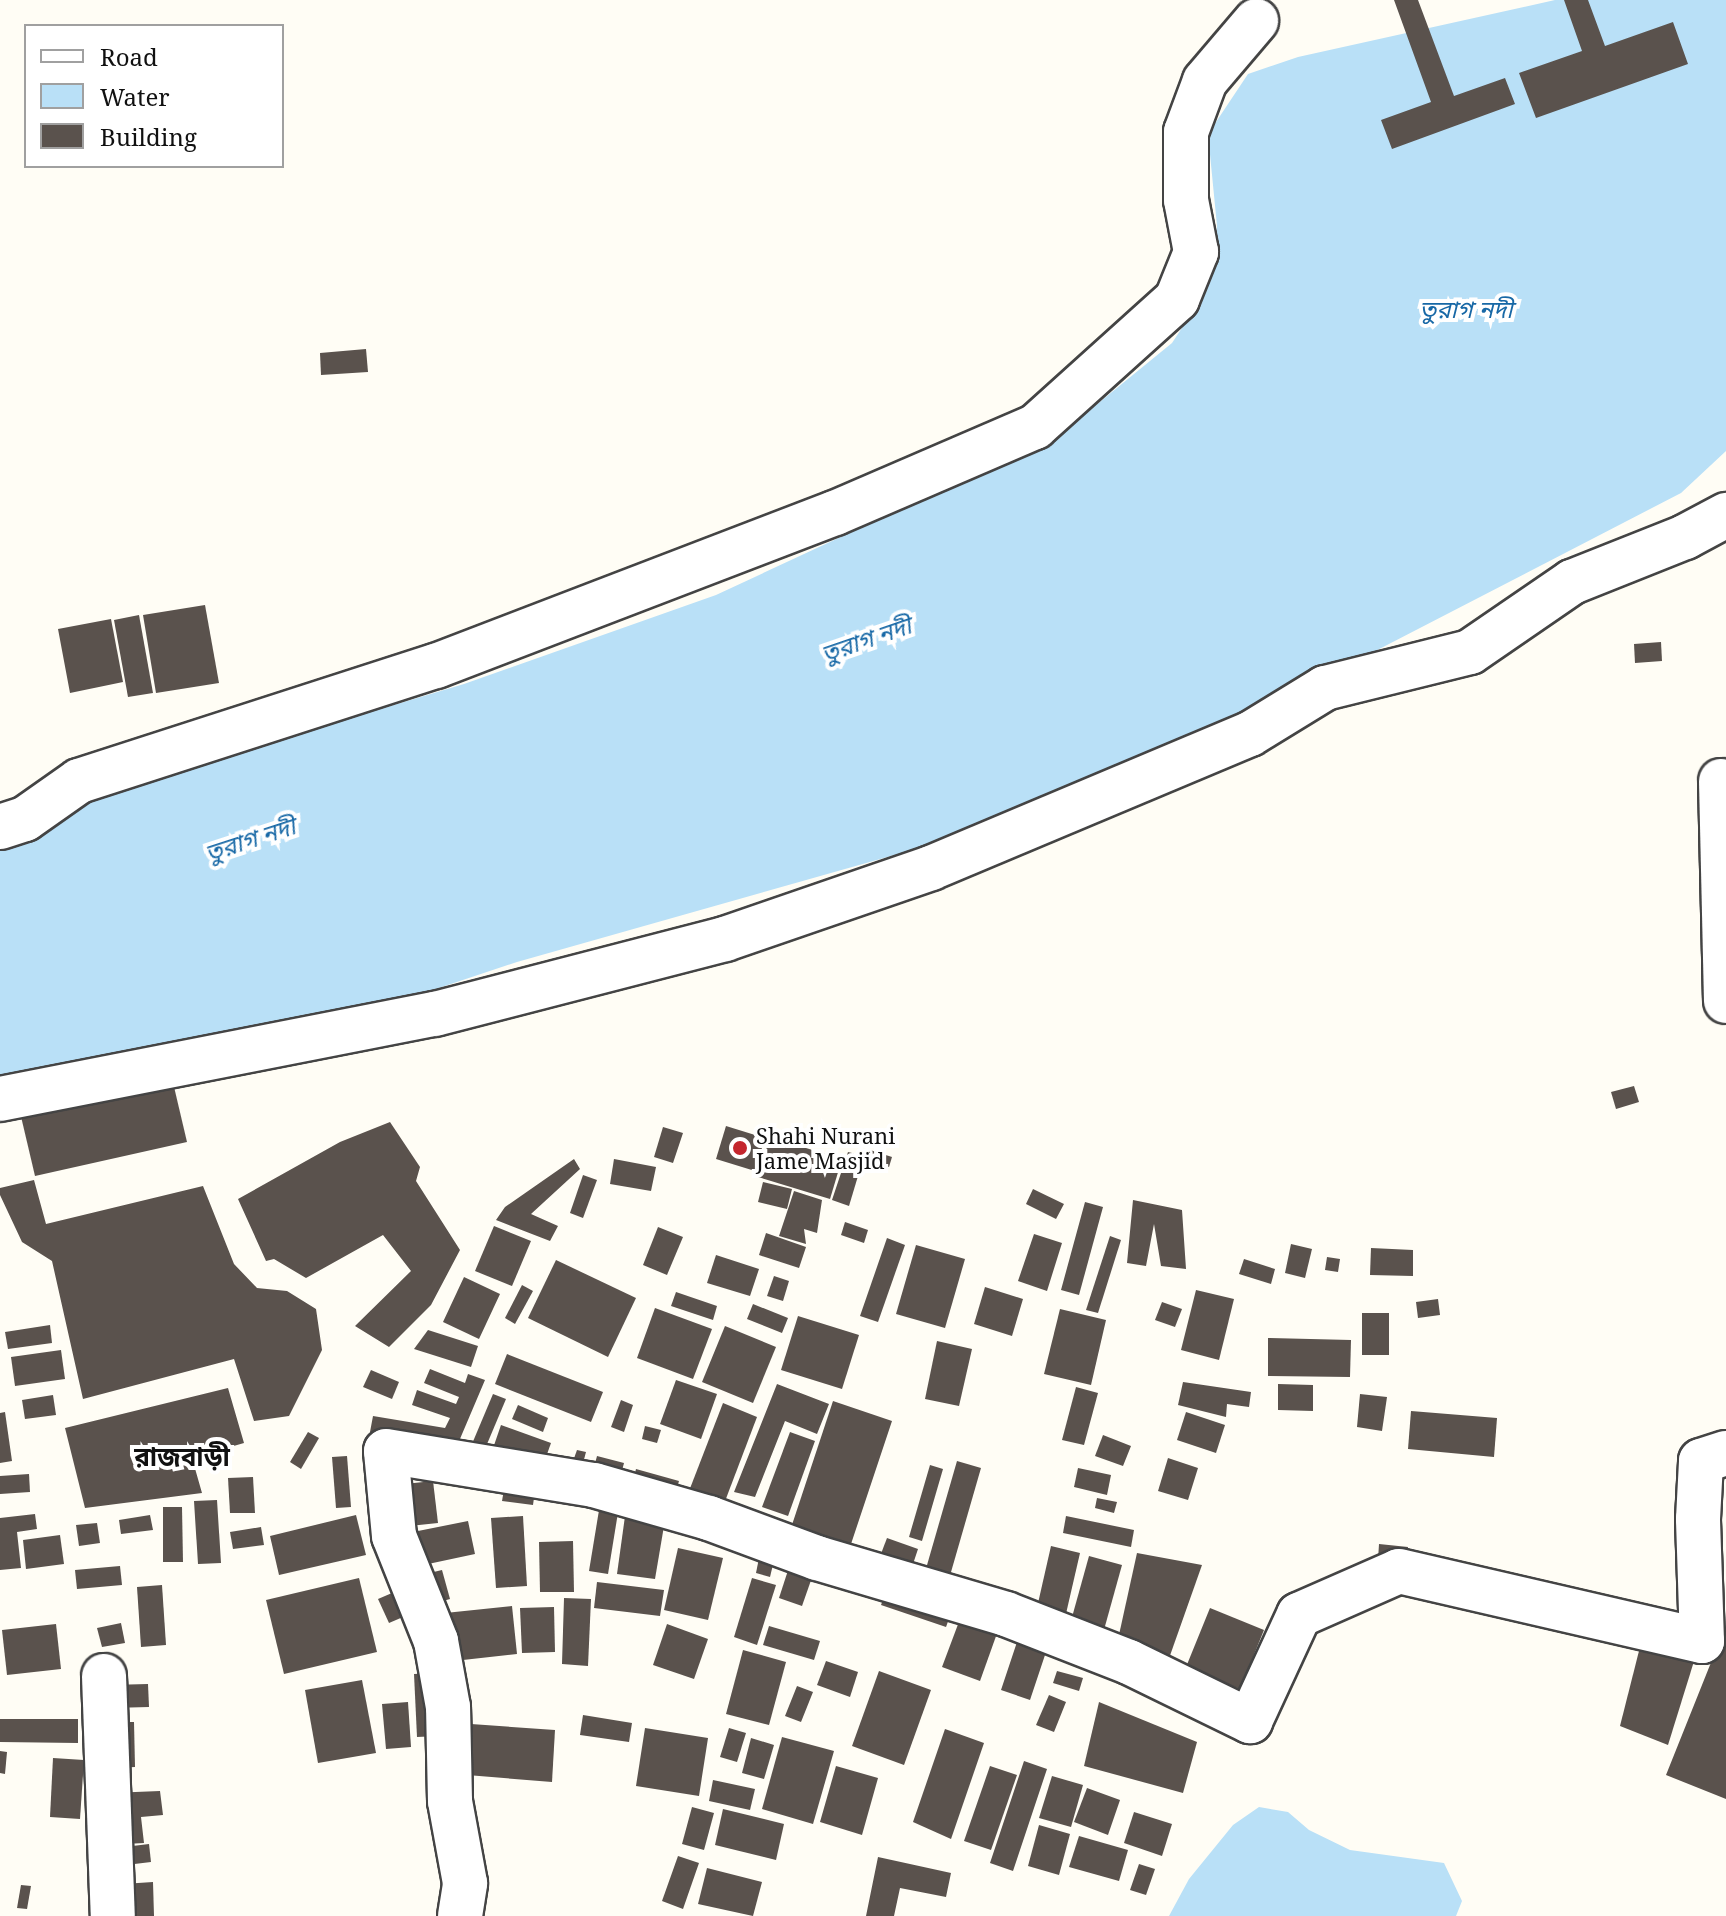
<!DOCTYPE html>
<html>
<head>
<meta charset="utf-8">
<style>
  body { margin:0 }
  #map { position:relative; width:1726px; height:1916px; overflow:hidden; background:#fffdf5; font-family:"Noto Serif","Noto Sans Bengali",serif }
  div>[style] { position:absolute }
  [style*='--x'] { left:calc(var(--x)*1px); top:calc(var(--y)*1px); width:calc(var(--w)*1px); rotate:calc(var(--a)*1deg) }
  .water>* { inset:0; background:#b9e0f7 }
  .building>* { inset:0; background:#5a524d }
  .roads { filter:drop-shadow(2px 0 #444) drop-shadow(-2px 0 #444) drop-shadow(0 2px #444) drop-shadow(0 -2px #444) }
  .minor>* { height:44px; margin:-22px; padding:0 22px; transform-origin:22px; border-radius:22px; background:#fff }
  .dots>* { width:22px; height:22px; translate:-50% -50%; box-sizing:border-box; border:4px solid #fff; border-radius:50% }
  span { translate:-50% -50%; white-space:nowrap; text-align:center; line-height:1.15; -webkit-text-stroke:8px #fff; paint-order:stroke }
  .poi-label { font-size:22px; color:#111 }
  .left { translate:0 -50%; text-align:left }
  .water-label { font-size:24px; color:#1768a6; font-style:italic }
  .quarter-label { font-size:26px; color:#111; font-weight:700 }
  .legend { position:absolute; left:24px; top:24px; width:260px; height:144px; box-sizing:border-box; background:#fff; border:2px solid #a0a0a0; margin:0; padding:10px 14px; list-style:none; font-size:24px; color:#111 }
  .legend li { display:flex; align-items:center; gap:16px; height:40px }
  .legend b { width:40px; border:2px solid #a0a0a0 }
</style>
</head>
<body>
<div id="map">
  <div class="water">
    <i style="clip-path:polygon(1555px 0,1726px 0,1726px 451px,1681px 493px,1327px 676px,951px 839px,517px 962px,337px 1022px,0 1083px,0 846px,122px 786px,464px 684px,716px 595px,1058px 436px,1172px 343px,1207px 290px,1217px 226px,1208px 134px,1248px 74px,1298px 57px)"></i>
    <i style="clip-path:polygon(1259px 1807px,1288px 1812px,1309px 1830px,1350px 1850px,1444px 1863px,1462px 1901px,1456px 1916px,1169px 1916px,1189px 1879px,1233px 1825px)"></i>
  </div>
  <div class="building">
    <i style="clip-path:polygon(1394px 0,1418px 0,1454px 96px,1505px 78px,1515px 104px,1392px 149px,1381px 120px,1431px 102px)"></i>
    <i style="clip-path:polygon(1564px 0,1588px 0,1605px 46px,1673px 22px,1688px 64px,1536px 118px,1519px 73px,1582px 51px)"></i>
    <i style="clip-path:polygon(366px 349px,368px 372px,321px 375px,320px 353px)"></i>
    <i style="clip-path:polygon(205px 605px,219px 683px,156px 693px,143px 615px)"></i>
    <i style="clip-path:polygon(139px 615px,153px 693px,128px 697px,114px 620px)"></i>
    <i style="clip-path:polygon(111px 619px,123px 682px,70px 693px,58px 629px)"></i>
    <i style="clip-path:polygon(1661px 642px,1662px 661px,1635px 663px,1634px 644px)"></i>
    <i style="clip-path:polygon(171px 1074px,187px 1142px,35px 1176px,19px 1108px)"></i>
    <i style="clip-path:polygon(1634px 1086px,1639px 1102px,1616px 1109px,1611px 1092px)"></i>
    <i style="clip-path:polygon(390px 1122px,420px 1167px,416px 1181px,460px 1250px,431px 1305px,389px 1347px,355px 1326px,411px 1271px,383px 1235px,306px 1278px,274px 1259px,266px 1261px,238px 1199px,340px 1142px)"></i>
    <i style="clip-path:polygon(726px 1126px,765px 1138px,755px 1171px,716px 1159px)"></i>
    <i style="clip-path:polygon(663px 1127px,683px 1133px,673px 1163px,654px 1157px)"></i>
    <i style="clip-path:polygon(770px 1137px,842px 1159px,830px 1199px,758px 1177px)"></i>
    <i style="clip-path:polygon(870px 1150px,892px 1157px,889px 1167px,867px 1160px)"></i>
    <i style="clip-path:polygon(848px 1152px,864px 1156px,849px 1206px,832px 1200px)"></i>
    <i style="clip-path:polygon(574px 1159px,580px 1169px,531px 1214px,558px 1226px,550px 1241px,496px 1220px,505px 1207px)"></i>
    <i style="clip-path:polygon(614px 1159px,656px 1167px,651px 1191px,610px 1184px)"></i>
    <i style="clip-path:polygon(583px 1175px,597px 1180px,583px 1218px,570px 1213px)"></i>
    <i style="clip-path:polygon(34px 1180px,46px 1224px,203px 1186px,234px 1264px,257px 1288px,287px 1291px,316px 1309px,322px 1350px,289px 1416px,254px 1421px,234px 1359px,83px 1399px,52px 1261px,22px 1242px,0 1195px,0 1188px)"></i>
    <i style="clip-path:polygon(763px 1182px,792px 1189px,787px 1209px,758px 1202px)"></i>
    <i style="clip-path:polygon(1033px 1189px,1064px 1204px,1056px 1219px,1026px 1204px)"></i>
    <i style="clip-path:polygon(794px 1191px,822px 1200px,817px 1233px,804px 1229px,806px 1244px,779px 1236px)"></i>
    <i style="clip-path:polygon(1133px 1200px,1182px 1210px,1186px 1269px,1161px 1266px,1154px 1224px,1146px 1266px,1127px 1263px)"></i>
    <i style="clip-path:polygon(1085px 1202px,1103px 1207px,1079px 1295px,1061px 1290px)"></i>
    <i style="clip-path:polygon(845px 1222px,868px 1230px,864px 1243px,841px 1235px)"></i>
    <i style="clip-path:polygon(494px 1226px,531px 1241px,512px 1286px,475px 1271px)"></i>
    <i style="clip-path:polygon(658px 1227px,683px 1237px,667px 1275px,643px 1265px)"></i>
    <i style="clip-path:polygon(766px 1233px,806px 1247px,799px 1268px,759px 1255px)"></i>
    <i style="clip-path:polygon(1034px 1234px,1062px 1243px,1047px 1291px,1018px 1281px)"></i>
    <i style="clip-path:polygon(1110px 1236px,1121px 1240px,1098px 1313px,1086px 1310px)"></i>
    <i style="clip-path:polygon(887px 1238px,905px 1245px,878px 1322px,860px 1316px)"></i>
    <i style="clip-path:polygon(1291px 1244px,1312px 1249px,1305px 1278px,1285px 1273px)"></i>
    <i style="clip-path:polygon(916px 1245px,965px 1259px,945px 1328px,896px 1314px)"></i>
    <i style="clip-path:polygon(1371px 1248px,1413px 1250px,1413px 1276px,1370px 1275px)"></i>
    <i style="clip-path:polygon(716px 1255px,759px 1269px,750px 1296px,707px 1283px)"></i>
    <i style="clip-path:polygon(1327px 1257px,1340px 1259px,1338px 1272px,1325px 1270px)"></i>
    <i style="clip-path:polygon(1244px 1259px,1275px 1269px,1271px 1284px,1239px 1274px)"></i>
    <i style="clip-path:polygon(556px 1260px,636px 1298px,608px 1357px,528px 1318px)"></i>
    <i style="clip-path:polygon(774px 1276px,789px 1281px,783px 1301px,767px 1296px)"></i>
    <i style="clip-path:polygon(464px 1277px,500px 1294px,479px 1339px,443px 1322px)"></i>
    <i style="clip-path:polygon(522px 1285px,533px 1291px,515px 1324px,505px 1318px)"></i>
    <i style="clip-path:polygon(985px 1287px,1023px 1299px,1012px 1336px,974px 1324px)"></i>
    <i style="clip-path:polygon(1196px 1290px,1234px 1299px,1219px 1360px,1181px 1350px)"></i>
    <i style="clip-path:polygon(676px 1292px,717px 1306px,713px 1320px,671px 1306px)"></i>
    <i style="clip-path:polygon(1438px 1299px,1440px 1315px,1418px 1318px,1416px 1302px)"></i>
    <i style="clip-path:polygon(1162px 1302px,1182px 1309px,1175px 1327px,1155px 1320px)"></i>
    <i style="clip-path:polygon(753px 1304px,788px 1318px,782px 1333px,747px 1319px)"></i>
    <i style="clip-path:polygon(655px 1308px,712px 1329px,693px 1379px,637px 1358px)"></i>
    <i style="clip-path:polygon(1060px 1309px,1106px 1320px,1091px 1385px,1044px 1374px)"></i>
    <i style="clip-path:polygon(1362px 1313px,1389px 1313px,1389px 1355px,1362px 1355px)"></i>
    <i style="clip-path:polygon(798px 1316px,859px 1335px,842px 1389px,781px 1370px)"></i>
    <i style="clip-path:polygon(50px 1325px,52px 1343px,8px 1349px,5px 1332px)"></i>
    <i style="clip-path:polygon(725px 1326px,776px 1347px,753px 1403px,702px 1382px)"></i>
    <i style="clip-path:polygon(428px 1330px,478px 1346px,471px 1367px,414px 1349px)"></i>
    <i style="clip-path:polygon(1268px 1338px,1351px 1340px,1350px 1377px,1268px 1376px)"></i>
    <i style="clip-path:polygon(937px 1341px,972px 1349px,959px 1406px,925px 1399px)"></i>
    <i style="clip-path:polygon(61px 1350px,65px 1379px,15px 1386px,11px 1357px)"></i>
    <i style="clip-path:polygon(507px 1354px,603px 1392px,591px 1422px,495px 1384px)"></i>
    <i style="clip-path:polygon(430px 1369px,465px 1383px,468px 1374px,485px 1380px,454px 1453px,439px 1443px,370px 1432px,373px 1416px,445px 1428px,450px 1418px,412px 1405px,417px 1390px,456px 1404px,459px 1397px,424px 1383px)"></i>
    <i style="clip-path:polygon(371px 1370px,399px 1382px,392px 1399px,363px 1387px)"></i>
    <i style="clip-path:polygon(676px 1380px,717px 1394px,701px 1439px,660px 1424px)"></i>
    <i style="clip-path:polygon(1183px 1382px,1251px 1392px,1249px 1407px,1227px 1404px,1226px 1417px,1178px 1405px)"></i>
    <i style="clip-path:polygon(777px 1384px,829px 1404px,817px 1434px,785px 1421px,755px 1497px,734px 1492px)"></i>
    <i style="clip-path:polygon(1278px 1384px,1313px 1385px,1313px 1411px,1278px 1410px)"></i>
    <i style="clip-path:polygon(1076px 1387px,1098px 1393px,1084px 1445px,1062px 1440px)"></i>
    <i style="clip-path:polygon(228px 1388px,244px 1443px,192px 1458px,202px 1493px,85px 1508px,65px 1428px)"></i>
    <i style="clip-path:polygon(493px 1394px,506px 1399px,482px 1456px,469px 1451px)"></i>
    <i style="clip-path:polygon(1360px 1394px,1387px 1397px,1382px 1431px,1357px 1427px)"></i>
    <i style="clip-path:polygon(53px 1395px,56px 1415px,25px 1419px,22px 1400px)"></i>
    <i style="clip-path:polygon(621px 1400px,633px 1405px,624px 1432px,611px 1427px)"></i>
    <i style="clip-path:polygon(833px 1401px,892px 1421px,847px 1556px,788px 1537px)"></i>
    <i style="clip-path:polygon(723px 1403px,757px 1417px,719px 1517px,684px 1504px)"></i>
    <i style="clip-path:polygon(518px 1405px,548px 1418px,543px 1432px,512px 1419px)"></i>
    <i style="clip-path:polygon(1411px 1411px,1497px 1418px,1494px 1457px,1408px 1449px)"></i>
    <i style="clip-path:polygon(5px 1412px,12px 1461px,0 1463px,0 1413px)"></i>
    <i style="clip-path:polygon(1186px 1412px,1225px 1425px,1216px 1453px,1177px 1440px)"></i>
    <i style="clip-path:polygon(501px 1425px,551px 1443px,541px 1471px,491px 1454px)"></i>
    <i style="clip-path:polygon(645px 1426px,661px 1430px,657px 1443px,642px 1439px)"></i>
    <i style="clip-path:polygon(308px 1432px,319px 1438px,301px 1469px,290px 1462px)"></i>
    <i style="clip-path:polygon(790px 1432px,815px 1441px,788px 1516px,762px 1507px)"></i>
    <i style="clip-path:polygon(1103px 1435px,1131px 1446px,1123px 1466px,1095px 1456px)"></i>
    <i style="clip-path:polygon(577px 1450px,586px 1452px,582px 1467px,572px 1464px)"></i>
    <i style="clip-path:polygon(347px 1456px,351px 1507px,336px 1508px,332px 1457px)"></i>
    <i style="clip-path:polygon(597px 1456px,624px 1463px,618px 1486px,591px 1479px)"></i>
    <i style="clip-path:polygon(1168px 1458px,1198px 1468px,1188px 1500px,1158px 1491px)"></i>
    <i style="clip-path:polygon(957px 1461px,981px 1468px,947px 1586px,923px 1579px)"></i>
    <i style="clip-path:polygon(930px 1465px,943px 1469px,922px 1541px,909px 1537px)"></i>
    <i style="clip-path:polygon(1078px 1468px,1111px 1475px,1107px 1495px,1074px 1487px)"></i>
    <i style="clip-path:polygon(636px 1469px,679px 1481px,673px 1502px,631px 1490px)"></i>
    <i style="clip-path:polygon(29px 1474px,30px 1492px,0 1494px,0 1476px)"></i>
    <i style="clip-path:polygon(253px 1477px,255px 1513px,230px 1513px,228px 1478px)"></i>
    <i style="clip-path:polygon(506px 1478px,536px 1483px,533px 1505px,502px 1501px)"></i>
    <i style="clip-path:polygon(433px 1481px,438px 1523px,381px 1529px,376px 1487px)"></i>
    <i style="clip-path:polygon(602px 1492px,621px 1494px,608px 1574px,589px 1571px)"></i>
    <i style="clip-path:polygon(1097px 1498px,1117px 1502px,1114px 1513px,1095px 1508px)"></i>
    <i style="clip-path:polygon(217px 1500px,221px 1563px,198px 1564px,194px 1501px)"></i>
    <i style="clip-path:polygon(163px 1507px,182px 1507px,183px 1562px,163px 1562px)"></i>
    <i style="clip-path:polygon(626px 1509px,665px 1520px,655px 1579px,617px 1574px)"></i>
    <i style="clip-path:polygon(35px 1514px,37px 1529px,17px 1532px,21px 1568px,0 1570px,0 1518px)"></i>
    <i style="clip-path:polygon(150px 1515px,153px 1530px,121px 1534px,119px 1520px)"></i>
    <i style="clip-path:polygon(356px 1515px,366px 1555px,279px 1575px,270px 1536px)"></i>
    <i style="clip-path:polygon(523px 1516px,527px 1586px,496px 1588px,491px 1518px)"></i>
    <i style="clip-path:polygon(1066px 1516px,1134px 1530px,1131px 1547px,1063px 1533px)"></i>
    <i style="clip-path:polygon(468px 1521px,475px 1554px,400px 1570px,393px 1536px)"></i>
    <i style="clip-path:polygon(97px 1523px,100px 1543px,79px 1546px,76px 1525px)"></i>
    <i style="clip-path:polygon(261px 1527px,264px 1545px,233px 1549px,230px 1532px)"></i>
    <i style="clip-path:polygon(60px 1535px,64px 1564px,26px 1569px,23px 1540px)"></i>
    <i style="clip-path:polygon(887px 1538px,918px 1549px,911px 1570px,879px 1559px)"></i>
    <i style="clip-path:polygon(573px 1541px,574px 1592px,540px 1592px,539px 1542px)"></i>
    <i style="clip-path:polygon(1379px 1544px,1408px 1547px,1406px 1563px,1378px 1560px)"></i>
    <i style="clip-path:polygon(1051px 1546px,1080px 1553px,1065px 1618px,1036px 1612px)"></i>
    <i style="clip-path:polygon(678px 1548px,723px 1558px,708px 1620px,664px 1610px)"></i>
    <i style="clip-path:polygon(761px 1548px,776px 1552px,770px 1577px,756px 1573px)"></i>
    <i style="clip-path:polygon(1137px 1553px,1202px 1565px,1167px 1664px,1115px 1653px)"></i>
    <i style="clip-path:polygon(1089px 1556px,1122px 1565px,1102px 1637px,1069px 1628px)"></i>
    <i style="clip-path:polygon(792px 1558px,816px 1566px,802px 1606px,779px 1598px)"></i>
    <i style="clip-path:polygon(120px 1566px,122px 1585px,77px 1589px,75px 1570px)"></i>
    <i style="clip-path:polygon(442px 1570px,450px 1599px,429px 1605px,421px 1575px)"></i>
    <i style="clip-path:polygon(359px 1578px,377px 1652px,284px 1674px,266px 1600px)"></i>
    <i style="clip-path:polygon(752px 1578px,776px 1585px,757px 1645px,734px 1637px)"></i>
    <i style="clip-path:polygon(597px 1582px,664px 1590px,660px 1616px,594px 1608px)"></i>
    <i style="clip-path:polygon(889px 1583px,954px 1605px,946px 1627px,881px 1605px)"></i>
    <i style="clip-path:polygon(162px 1585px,166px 1645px,141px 1647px,137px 1587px)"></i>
    <i style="clip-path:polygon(392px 1593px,403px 1617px,389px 1623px,378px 1599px)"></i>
    <i style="clip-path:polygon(564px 1598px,591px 1599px,588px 1666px,562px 1664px)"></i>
    <i style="clip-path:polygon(512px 1606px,517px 1654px,445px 1662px,426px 1615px)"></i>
    <i style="clip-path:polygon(554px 1607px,555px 1652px,522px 1653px,520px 1608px)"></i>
    <i style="clip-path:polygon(1210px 1608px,1264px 1630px,1240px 1689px,1186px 1667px)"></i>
    <i style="clip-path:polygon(963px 1611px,1000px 1625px,980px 1681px,942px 1667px)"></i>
    <i style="clip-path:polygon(121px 1623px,125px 1643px,102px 1647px,97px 1628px)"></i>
    <i style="clip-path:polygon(56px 1624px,61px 1669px,7px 1675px,2px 1630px)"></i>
    <i style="clip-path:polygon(667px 1624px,708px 1639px,694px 1679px,653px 1665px)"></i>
    <i style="clip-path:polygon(1726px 1625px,1726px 1799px,1666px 1775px)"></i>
    <i style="clip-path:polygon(769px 1626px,820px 1641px,814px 1660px,763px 1645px)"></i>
    <i style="clip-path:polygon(1021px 1630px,1050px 1640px,1030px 1700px,1001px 1690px)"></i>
    <i style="clip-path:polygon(1641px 1643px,1695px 1658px,1668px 1745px,1620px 1726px)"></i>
    <i style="clip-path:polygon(743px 1650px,786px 1662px,769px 1725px,726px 1714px)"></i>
    <i style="clip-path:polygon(826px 1661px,858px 1672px,850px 1697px,817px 1685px)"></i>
    <i style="clip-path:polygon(879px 1671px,931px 1690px,904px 1765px,852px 1746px)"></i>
    <i style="clip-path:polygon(1057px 1671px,1083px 1678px,1079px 1691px,1053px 1683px)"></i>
    <i style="clip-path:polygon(437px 1673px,439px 1736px,417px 1737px,414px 1674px)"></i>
    <i style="clip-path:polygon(362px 1680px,376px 1753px,318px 1763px,305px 1690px)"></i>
    <i style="clip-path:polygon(148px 1684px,149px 1707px,111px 1708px,110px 1685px)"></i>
    <i style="clip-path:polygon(797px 1686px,813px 1692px,801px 1722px,785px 1716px)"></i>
    <i style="clip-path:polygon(1049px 1695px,1066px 1702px,1054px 1732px,1036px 1725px)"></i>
    <i style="clip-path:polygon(408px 1702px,411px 1747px,386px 1749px,382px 1704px)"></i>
    <i style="clip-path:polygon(1099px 1702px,1197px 1742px,1183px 1793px,1084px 1766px)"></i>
    <i style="clip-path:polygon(583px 1715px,632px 1723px,629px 1742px,580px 1735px)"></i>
    <i style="clip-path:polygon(0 1719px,78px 1719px,78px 1743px,0 1742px)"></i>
    <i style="clip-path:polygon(114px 1722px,134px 1722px,135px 1767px,115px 1768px)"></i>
    <i style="clip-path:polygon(471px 1724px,555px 1730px,552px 1782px,467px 1775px)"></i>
    <i style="clip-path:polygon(645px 1728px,708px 1738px,699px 1796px,636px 1786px)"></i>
    <i style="clip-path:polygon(729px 1728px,746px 1733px,737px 1762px,720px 1757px)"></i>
    <i style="clip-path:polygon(945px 1729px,984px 1743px,951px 1839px,913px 1822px)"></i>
    <i style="clip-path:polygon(782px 1737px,834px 1751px,813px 1824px,762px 1809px)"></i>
    <i style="clip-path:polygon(751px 1738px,774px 1745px,764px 1779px,742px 1773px)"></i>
    <i style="clip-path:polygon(0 1751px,7px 1752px,5px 1774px,0 1773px)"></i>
    <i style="clip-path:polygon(53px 1758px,84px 1760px,80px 1819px,50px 1817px)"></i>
    <i style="clip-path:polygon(1024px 1761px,1047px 1769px,1013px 1871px,990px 1863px)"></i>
    <i style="clip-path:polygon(836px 1766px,878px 1778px,862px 1835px,820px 1822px)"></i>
    <i style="clip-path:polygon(990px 1766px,1017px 1775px,991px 1850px,964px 1841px)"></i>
    <i style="clip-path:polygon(1052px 1776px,1083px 1785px,1071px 1827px,1039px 1818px)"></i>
    <i style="clip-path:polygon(713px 1780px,755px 1789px,750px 1810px,709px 1801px)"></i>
    <i style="clip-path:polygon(1087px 1788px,1120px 1800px,1108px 1835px,1074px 1822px)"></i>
    <i style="clip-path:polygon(160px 1791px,163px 1815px,141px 1817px,144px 1843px,89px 1846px,86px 1794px)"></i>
    <i style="clip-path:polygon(692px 1807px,714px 1813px,704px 1850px,682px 1844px)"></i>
    <i style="clip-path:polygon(723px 1809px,784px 1824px,776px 1860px,715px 1845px)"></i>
    <i style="clip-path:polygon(1134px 1812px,1172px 1824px,1162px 1856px,1124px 1843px)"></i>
    <i style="clip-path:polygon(1039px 1825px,1070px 1834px,1059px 1875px,1028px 1866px)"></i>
    <i style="clip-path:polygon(1079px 1836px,1128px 1850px,1119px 1881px,1069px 1867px)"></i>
    <i style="clip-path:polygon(149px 1844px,151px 1862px,118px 1866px,116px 1848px)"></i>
    <i style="clip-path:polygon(678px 1856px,699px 1863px,683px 1909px,662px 1901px)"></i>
    <i style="clip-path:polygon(878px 1857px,951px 1873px,946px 1897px,900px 1888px,894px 1916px,866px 1916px)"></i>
    <i style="clip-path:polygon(1139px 1864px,1155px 1869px,1146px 1895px,1130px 1890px)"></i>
    <i style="clip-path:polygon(707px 1868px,762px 1882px,753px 1916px,698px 1904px)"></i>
    <i style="clip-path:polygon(153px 1882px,154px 1916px,125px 1916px,123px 1884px)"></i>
    <i style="clip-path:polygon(21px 1885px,31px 1886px,27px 1909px,17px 1908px)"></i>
  </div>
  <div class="roads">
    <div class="minor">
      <i style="--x:1721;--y:781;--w:220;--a:88.7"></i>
      <i style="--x:0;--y:827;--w:26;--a:-18"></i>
      <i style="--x:25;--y:819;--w:66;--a:-35.1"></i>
      <i style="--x:79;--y:781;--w:375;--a:-17.9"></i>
      <i style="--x:436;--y:666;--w:427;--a:-21"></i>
      <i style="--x:835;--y:513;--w:218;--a:-23.3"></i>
      <i style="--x:1035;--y:427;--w:191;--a:-42"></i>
      <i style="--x:1177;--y:299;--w:51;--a:-68"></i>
      <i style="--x:1196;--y:252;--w:53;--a:-100.9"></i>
      <i style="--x:1186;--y:200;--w:68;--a:-90"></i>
      <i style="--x:1186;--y:132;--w:54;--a:-69.6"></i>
      <i style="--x:1205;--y:81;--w:79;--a:-49.6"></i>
      <i style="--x:0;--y:1099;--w:443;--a:-11.1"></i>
      <i style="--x:435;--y:1014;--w:300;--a:-14.5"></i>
      <i style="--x:725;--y:939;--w:218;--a:-19"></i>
      <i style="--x:931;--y:868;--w:346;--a:-22.8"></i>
      <i style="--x:1250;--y:734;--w:88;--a:-31.5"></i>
      <i style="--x:1325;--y:688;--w:149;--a:-13.9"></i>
      <i style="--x:1470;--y:652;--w:124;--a:-34.5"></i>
      <i style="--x:1572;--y:582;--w:122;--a:-21.7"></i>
      <i style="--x:1685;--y:537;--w:47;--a:-28.2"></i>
      <i style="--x:1702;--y:1641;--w:122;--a:-91.9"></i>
      <i style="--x:1698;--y:1519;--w:58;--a:-87"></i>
      <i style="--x:1701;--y:1461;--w:26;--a:-18"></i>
      <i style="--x:104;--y:1676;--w:240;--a:87.9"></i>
      <i style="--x:460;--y:1916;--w:33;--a:-81"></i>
      <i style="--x:465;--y:1883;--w:83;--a:-100.4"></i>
      <i style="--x:450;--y:1801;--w:94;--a:-91.2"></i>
      <i style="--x:448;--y:1707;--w:67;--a:-100.3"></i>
      <i style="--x:436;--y:1641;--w:113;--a:-111.8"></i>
      <i style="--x:394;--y:1536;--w:85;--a:-95.4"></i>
      <i style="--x:386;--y:1451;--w:211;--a:9.3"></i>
      <i style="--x:594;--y:1485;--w:120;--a:16"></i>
      <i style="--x:709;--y:1518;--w:115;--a:20.3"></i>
      <i style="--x:817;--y:1558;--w:197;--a:16.5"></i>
      <i style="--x:1006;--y:1614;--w:132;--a:21.3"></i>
      <i style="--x:1129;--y:1662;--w:135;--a:26"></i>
      <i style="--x:1250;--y:1721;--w:117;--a:-65.2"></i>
      <i style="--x:1299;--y:1615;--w:109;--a:-23.7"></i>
      <i style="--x:1399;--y:1571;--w:311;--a:13"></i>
    </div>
  </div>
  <div class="dots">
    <i style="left:740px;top:1148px;background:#c4262e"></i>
  </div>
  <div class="poi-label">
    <span class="left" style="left:756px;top:1148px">Shahi Nurani<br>Jame Masjid</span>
  </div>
  <div class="water-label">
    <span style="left:1466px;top:309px">তুরাগ নদী</span>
    <span style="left:866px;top:639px;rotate:-19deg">তুরাগ নদী</span>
    <span style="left:250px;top:839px;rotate:-18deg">তুরাগ নদী</span>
  </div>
  <div class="quarter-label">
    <span style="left:182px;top:1457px">রাজবাড়ী</span>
  </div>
  <ul class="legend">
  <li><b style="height:10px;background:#fff"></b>Road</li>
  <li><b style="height:22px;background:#b9e0f7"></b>Water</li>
  <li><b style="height:22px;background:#5a524d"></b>Building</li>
  </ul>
</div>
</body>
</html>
